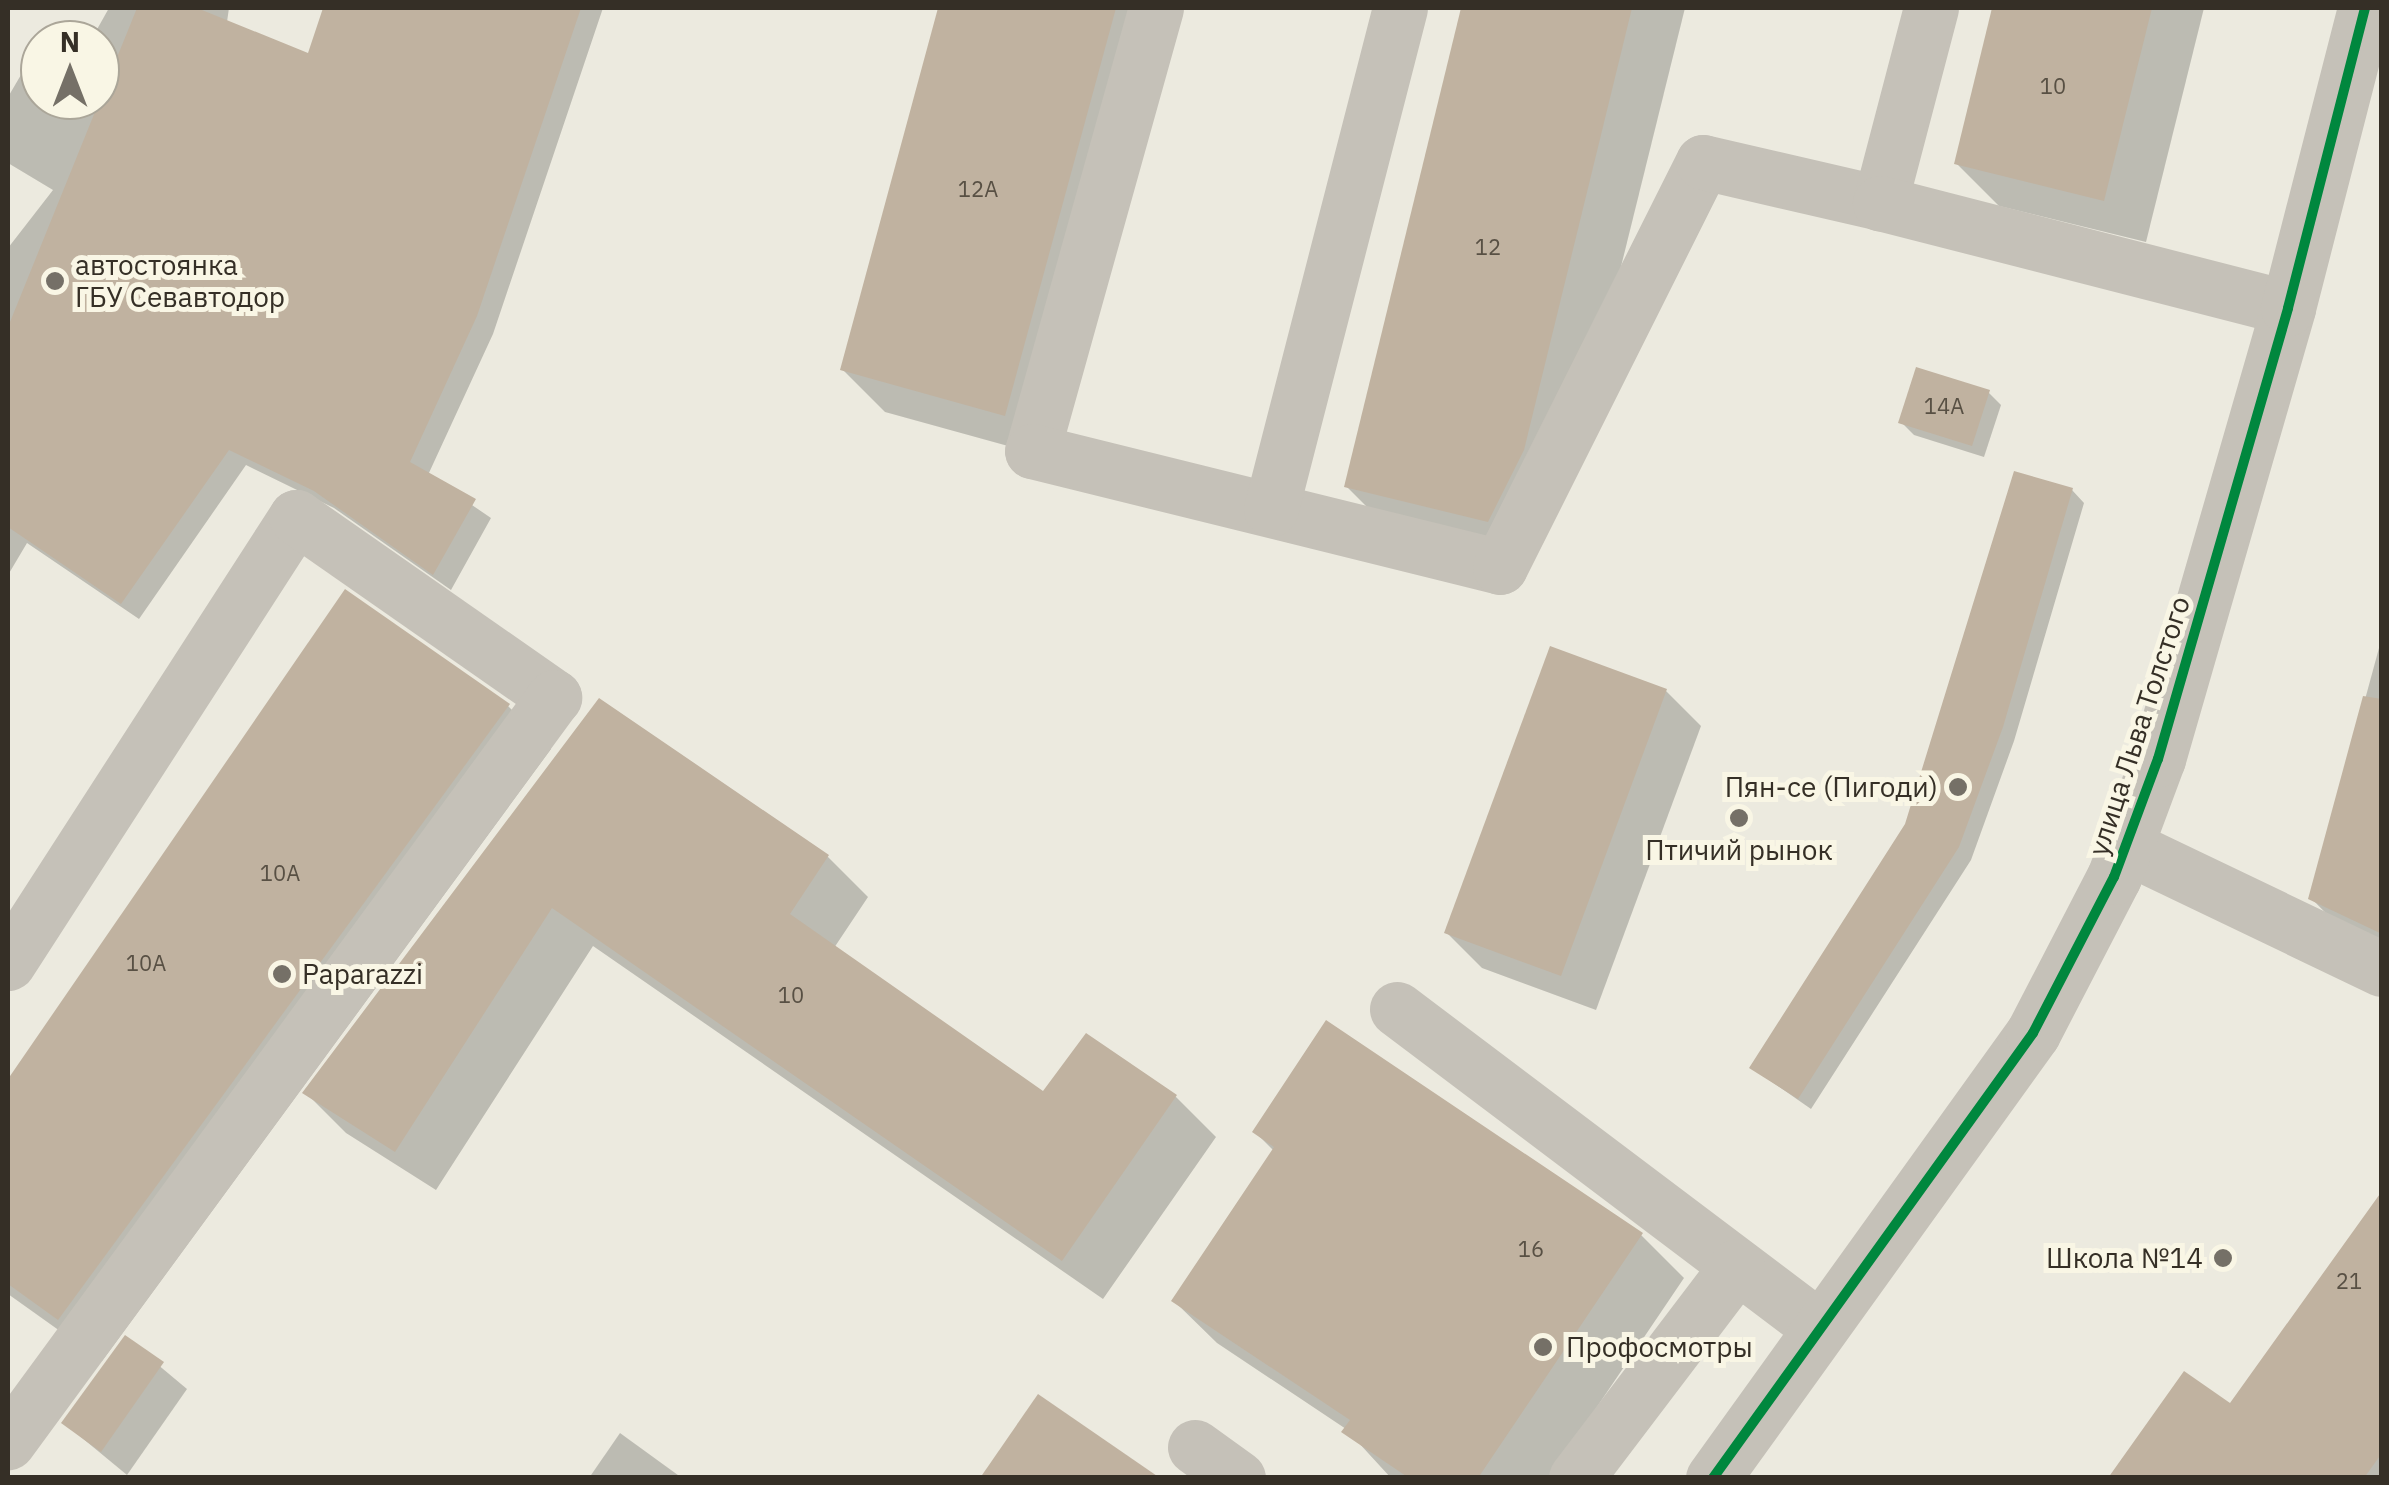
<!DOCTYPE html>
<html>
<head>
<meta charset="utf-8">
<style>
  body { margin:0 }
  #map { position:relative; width:2389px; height:1485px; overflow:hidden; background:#eceadf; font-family:"IBM Plex Sans",sans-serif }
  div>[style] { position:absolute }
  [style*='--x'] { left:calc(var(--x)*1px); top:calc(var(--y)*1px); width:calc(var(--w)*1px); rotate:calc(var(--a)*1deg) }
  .shadow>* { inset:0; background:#0003 }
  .building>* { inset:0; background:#c0b2a0 }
  .minor>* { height:55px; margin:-27.5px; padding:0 27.5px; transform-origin:27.5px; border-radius:27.5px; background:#c5c1b8 }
  .cycleway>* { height:10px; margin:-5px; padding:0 5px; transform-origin:5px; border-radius:5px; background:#00873e }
  .dots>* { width:28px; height:28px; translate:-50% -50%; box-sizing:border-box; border:5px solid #f9f6e5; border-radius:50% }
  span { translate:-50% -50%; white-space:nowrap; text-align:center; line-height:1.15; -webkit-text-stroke:10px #f9f6e5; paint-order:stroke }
  .number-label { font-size:22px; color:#585044 }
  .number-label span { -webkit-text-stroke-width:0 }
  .poi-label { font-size:28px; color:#352f26 }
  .left { translate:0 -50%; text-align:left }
  .right { translate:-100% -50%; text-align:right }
  .street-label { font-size:28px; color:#352f26 }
  .frame { position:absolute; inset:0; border:10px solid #352f26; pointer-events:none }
  .north { position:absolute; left:20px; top:20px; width:100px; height:100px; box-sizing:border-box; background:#f9f6e5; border:2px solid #aba699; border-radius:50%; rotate:0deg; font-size:28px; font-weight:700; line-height:40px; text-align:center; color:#352f26 }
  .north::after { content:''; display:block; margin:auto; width:35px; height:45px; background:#757067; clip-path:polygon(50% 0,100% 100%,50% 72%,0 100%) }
</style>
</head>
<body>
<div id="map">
  <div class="shadow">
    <i style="clip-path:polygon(109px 8px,229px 8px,227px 22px,309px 56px,326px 8px,603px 8px,493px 334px,428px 475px,491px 518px,451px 590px,334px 508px,246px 465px,139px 619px,27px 543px,8px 575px,8px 248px,53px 190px,8px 163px,8px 97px,25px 68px,37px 76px,40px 71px,40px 100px,100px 100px,100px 40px,91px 40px)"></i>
    <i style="clip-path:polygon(941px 8px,1169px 8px,1048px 457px,885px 412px,843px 370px)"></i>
    <i style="clip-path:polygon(1463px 8px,1685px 8px,1565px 493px,1530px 563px,1389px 529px,1346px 486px)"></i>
    <i style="clip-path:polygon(1995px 8px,2204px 8px,2146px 242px,1999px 206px,1956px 163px)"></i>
    <i style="clip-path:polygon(1988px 392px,2001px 405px,1984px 457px,1914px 435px,1901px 422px)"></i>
    <i style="clip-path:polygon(2072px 490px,2084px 503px,2014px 741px,1971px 860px,1811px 1109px,1752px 1068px,1908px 825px)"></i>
    <i style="clip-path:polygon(345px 592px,508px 706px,551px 749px,102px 1361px,8px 1294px,8px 1083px)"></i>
    <i style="clip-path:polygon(2382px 637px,2382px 955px,2353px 941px,2311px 898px)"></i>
    <i style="clip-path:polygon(1666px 691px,1701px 726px,1596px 1010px,1482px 968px,1447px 933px)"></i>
    <i style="clip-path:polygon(599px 701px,828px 857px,868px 897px,834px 948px,1044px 1095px,1087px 1036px,1176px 1097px,1216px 1137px,1103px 1299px,593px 946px,436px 1190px,346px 1133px,306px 1093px)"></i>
    <i style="clip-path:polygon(1255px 1132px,1641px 1235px,1684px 1278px,1549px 1478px,1391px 1478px,1346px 1429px,1217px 1343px,1174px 1301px,1274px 1151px)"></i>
    <i style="clip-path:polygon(2382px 1195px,2382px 1478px,2111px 1478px,2230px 1406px)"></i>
    <i style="clip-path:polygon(126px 1338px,187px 1389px,127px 1475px,64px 1423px)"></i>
    <i style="clip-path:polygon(620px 1433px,682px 1478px,589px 1478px)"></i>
  </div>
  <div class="building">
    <i style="clip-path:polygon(137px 8px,197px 8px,308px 53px,323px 8px,581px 8px,477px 316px,410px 462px,476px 499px,433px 575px,314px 491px,229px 450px,121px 604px,8px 527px,8px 327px)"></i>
    <i style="clip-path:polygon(938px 8px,1116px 8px,1005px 416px,840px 370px)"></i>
    <i style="clip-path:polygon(1461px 8px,1632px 8px,1524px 450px,1488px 522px,1344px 487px)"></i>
    <i style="clip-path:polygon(1992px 8px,2152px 8px,2104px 201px,1954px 164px)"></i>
    <i style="clip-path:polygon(1916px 367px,1990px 390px,1972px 446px,1898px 423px)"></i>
    <i style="clip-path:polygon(2014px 471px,2073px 488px,2003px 727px,1959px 847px,1798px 1099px,1749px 1068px,1905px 824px)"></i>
    <i style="clip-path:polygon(345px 589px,510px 704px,58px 1320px,8px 1284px,8px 1079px)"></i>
    <i style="clip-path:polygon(1550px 646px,1667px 689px,1561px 976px,1444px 933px)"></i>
    <i style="clip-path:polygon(2363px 696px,2382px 699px,2382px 934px,2308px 899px)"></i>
    <i style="clip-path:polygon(599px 698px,829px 855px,790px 914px,1043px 1091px,1086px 1033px,1177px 1095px,1062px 1261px,552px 908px,395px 1152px,302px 1093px)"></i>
    <i style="clip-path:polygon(1326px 1020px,1643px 1233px,1478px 1478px,1409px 1478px,1341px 1432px,1350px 1420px,1171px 1301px,1274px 1147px,1252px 1132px)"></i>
    <i style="clip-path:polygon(2382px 1191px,2382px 1453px,2364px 1478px,2108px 1478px,2184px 1371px,2230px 1403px)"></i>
    <i style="clip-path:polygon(125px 1335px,164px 1362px,101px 1452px,61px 1423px)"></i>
    <i style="clip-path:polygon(1038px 1394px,1160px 1478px,980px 1478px)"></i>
  </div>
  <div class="minor">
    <i style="--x:1156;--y:8;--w:460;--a:105.6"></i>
    <i style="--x:1032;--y:451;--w:482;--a:13.9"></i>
    <i style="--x:1500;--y:567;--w:453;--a:-63.4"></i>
    <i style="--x:1703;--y:162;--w:182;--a:13"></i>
    <i style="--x:1931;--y:8;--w:202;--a:104.7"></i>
    <i style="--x:1880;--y:203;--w:421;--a:14.4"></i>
    <i style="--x:1271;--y:509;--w:517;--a:-75.56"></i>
    <i style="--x:2125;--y:846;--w:285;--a:25.6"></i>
    <i style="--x:8;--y:963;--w:531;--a:-57.15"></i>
    <i style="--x:296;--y:517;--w:315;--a:34.9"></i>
    <i style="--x:554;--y:697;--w:924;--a:126.24"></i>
    <i style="--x:1397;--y:1009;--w:530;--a:37.02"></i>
    <i style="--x:1195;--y:1447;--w:53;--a:35.8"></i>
    <i style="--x:1576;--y:1478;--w:266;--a:-52.8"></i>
    <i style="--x:1713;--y:1478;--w:548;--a:-54.28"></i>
    <i style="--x:2033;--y:1033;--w:176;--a:-62.6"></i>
    <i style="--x:2114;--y:877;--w:126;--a:-69.6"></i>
    <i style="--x:2158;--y:759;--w:469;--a:-73.9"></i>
    <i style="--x:2288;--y:308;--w:310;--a:-75.6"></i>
  </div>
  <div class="cycleway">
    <i style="--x:1713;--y:1478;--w:548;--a:-54.28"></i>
    <i style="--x:2033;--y:1033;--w:176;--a:-62.6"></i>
    <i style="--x:2114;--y:877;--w:126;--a:-69.6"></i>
    <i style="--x:2158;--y:759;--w:469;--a:-73.9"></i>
    <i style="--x:2288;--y:308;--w:310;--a:-75.6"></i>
  </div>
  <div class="dots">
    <i style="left:55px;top:281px;background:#757067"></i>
    <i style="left:1958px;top:787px;background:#757067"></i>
    <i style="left:1739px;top:818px;background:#757067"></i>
    <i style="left:282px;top:974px;background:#757067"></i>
    <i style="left:2223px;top:1258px;background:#757067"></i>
    <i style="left:1543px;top:1347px;background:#757067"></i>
  </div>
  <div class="number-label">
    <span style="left:2053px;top:86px">10</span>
    <span style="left:978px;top:189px">12А</span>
    <span style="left:1488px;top:247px">12</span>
    <span style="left:1944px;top:406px">14А</span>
    <span style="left:280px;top:873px">10А</span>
    <span style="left:146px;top:963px">10А</span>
    <span style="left:791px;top:995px">10</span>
    <span style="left:1531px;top:1249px">16</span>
    <span style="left:2349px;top:1281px">21</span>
  </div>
  <div class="poi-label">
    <span class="left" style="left:75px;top:281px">автостоянка<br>ГБУ Севавтодор</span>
    <span class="right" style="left:1938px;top:787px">Пян-се (Пигоди)</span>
    <span style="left:1739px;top:850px">Птичий рынок</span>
    <span class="left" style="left:302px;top:974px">Paparazzi</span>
    <span class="right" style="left:2203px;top:1258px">Школа №14</span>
    <span class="left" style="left:1566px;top:1347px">Профосмотры</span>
  </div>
  <div class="street-label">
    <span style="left:2139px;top:726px;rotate:-72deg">улица Льва Толстого</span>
  </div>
  <div class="frame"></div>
  <div class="north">N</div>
</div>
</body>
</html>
